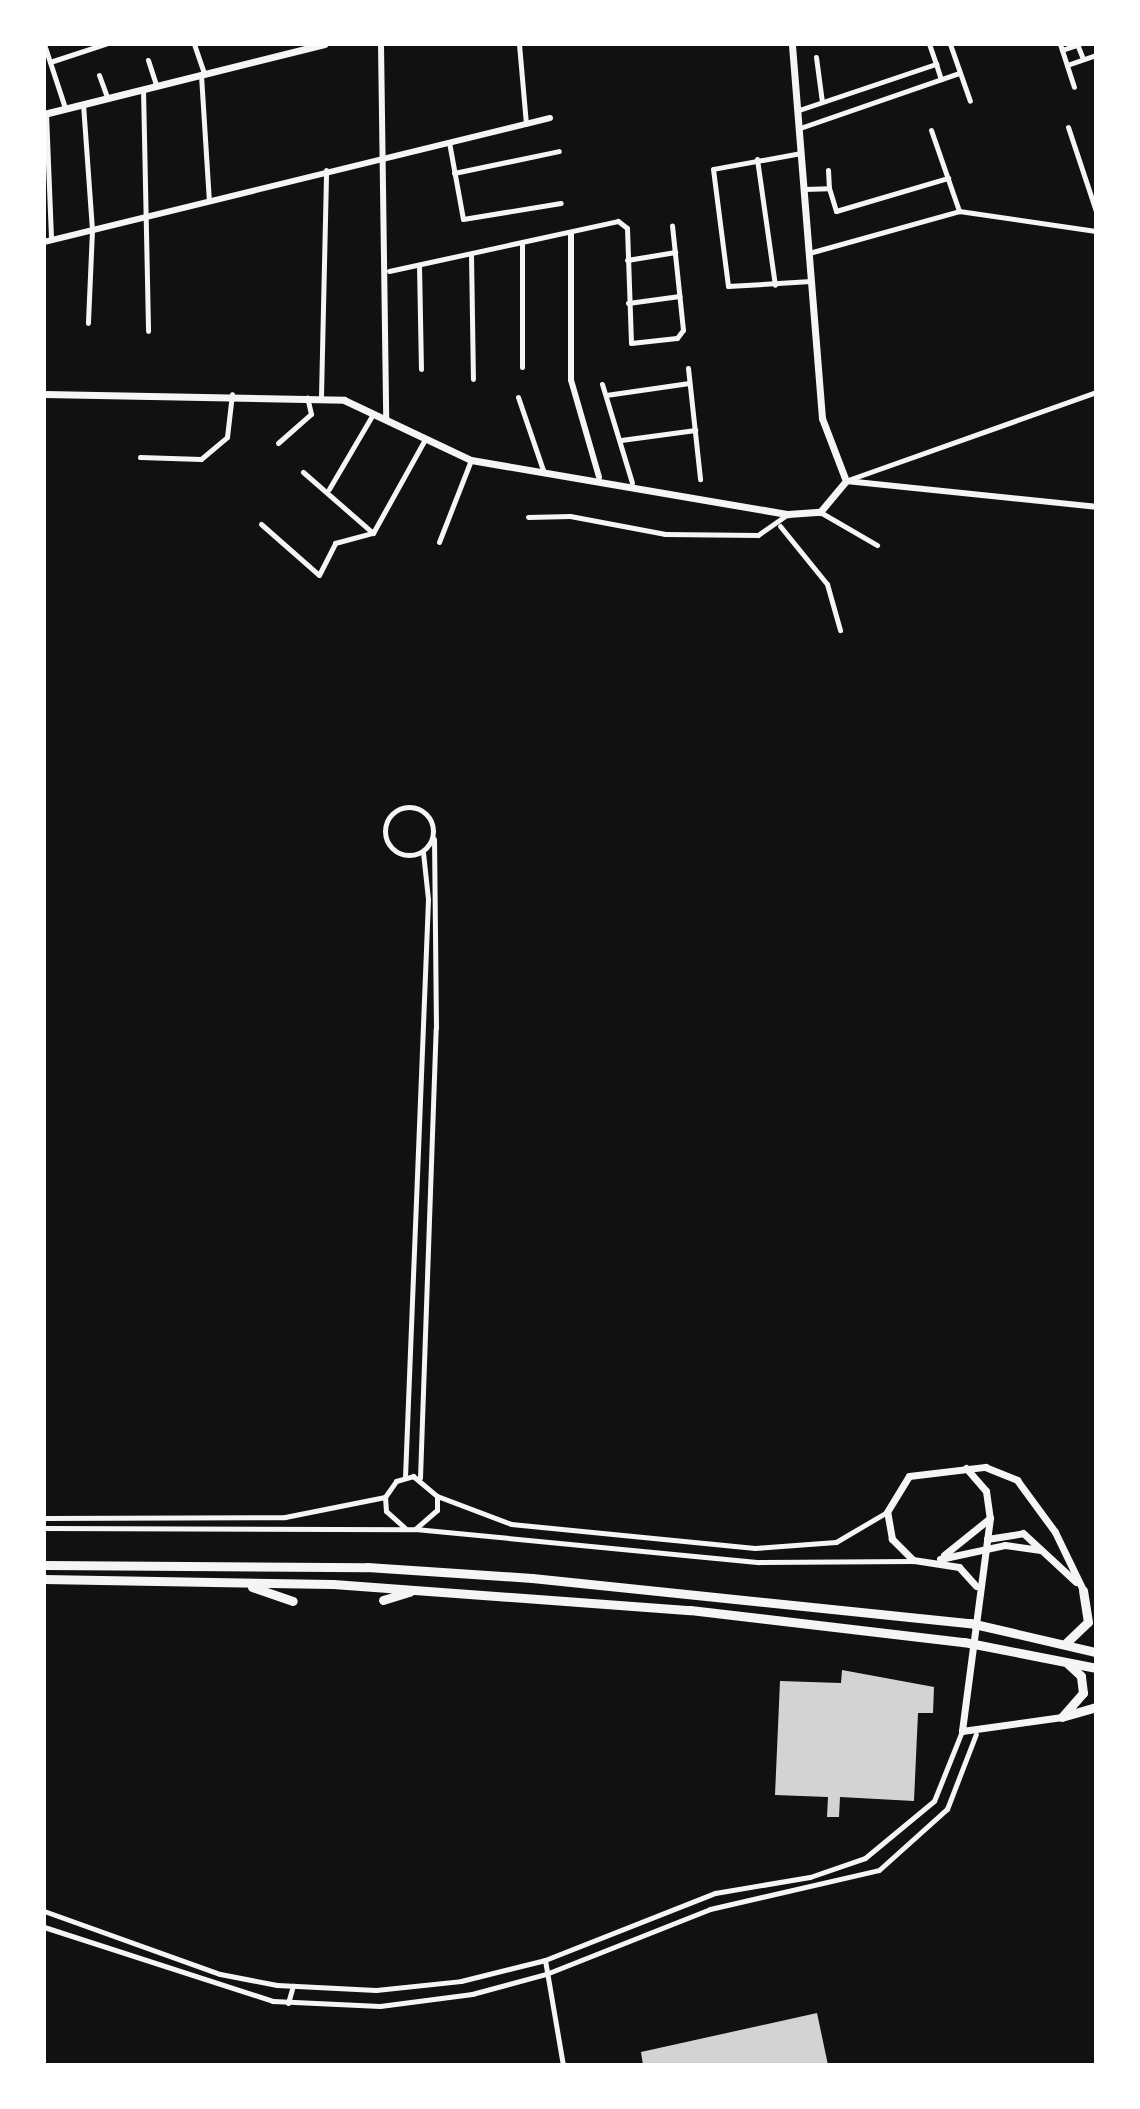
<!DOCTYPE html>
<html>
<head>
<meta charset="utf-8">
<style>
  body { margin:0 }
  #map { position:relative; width:1140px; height:2109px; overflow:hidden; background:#111; font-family:Bitter,serif }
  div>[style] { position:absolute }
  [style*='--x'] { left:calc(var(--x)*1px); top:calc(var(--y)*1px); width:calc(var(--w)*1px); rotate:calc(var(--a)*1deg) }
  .building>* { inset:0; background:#d3d3d3 }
  .minor>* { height:5px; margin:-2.5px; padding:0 2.5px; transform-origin:2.5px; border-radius:2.5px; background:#f5f5f5 }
  .minor>.ring { margin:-2.5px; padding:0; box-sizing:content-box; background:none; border:5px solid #f5f5f5; border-radius:50% }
  .tertiary>* { height:6px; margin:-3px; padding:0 3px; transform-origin:3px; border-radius:3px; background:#f5f5f5 }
  .secondary>* { height:7px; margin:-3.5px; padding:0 3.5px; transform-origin:3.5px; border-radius:3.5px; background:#f5f5f5 }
  .motorway>* { height:9px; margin:-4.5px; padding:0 4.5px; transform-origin:4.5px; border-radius:4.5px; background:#f5f5f5 }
  span { translate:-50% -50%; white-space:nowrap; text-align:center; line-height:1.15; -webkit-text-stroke:7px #fff; paint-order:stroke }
  .frame { position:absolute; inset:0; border:46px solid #fff; pointer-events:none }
</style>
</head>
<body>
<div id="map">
  <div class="building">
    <i style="clip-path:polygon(842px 1670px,934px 1687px,933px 1713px,918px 1713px,914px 1801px,840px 1797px,839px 1817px,827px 1817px,828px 1797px,775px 1795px,780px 1681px,841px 1683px)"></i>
    <i style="clip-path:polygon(817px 2013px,828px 2065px,643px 2065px,641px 2052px)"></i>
  </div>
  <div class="minor">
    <i style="--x:44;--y:44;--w:67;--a:71.8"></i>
    <i style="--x:194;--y:44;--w:31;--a:71"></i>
    <i style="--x:519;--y:44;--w:80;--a:85"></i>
    <i style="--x:950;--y:44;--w:60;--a:70.7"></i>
    <i style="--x:1060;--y:44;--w:45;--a:72"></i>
    <i style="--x:1077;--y:44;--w:16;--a:68"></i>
    <i style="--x:1062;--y:50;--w:18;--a:-19"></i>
    <i style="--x:816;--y:57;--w:45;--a:82.4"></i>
    <i style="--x:148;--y:60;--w:26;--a:72"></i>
    <i style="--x:50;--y:62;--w:58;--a:-18.1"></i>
    <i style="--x:936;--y:64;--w:16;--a:72"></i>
    <i style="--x:1067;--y:65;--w:31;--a:-19"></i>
    <i style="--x:99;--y:75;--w:23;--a:70"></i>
    <i style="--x:201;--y:75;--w:126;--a:86.4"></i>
    <i style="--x:143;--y:89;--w:242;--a:88.8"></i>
    <i style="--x:83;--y:104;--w:126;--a:85.9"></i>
    <i style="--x:92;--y:230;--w:93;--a:92.5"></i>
    <i style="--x:799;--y:110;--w:145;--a:-18.6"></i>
    <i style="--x:936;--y:64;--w:21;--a:-109"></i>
    <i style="--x:46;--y:113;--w:127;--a:87.7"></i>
    <i style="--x:1068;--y:127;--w:89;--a:71.6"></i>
    <i style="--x:800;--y:128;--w:168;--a:-19.1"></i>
    <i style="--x:931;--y:130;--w:86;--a:70.9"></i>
    <i style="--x:449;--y:142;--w:78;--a:79.7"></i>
    <i style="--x:463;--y:219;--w:99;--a:-9.3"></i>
    <i style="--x:801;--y:153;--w:89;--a:169.7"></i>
    <i style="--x:713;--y:169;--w:118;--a:82.7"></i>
    <i style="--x:728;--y:286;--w:83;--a:-3.4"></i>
    <i style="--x:757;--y:159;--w:127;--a:81.9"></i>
    <i style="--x:828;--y:170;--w:18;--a:87"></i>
    <i style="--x:454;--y:173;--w:107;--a:-11.8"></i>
    <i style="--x:804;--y:189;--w:25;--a:-2"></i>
    <i style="--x:829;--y:188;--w:24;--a:73"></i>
    <i style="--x:836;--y:211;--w:117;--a:-16.4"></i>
    <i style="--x:522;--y:244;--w:123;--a:90"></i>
    <i style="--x:809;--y:253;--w:156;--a:-15.6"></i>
    <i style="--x:959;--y:211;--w:138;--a:8.3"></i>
    <i style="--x:471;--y:254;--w:125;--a:89.1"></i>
    <i style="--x:627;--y:260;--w:49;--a:-9.5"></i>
    <i style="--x:419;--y:265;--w:104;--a:88.9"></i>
    <i style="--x:389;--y:271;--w:234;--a:-12.3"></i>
    <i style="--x:618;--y:221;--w:11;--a:38"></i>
    <i style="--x:627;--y:228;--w:115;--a:88"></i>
    <i style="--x:631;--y:343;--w:46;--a:-6.2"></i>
    <i style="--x:677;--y:338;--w:10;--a:-53"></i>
    <i style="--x:683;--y:330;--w:105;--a:-96"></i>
    <i style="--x:628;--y:303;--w:52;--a:-7.7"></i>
    <i style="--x:688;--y:368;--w:112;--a:83.8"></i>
    <i style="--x:602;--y:384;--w:103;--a:73.1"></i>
    <i style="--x:606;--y:395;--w:84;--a:-8.2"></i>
    <i style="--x:321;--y:396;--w:226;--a:-88.7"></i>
    <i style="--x:518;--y:397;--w:77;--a:71.1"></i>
    <i style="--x:621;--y:440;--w:75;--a:-7.7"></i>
    <i style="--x:278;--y:443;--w:44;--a:-41.3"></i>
    <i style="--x:311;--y:414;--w:17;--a:-103"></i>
    <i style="--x:140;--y:457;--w:61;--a:1.9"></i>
    <i style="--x:201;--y:459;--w:34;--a:-40"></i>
    <i style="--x:227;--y:437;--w:43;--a:-83.4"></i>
    <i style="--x:303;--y:472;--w:93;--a:41.1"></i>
    <i style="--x:848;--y:480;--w:263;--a:-19.5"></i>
    <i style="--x:329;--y:489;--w:87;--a:-59.6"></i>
    <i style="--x:820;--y:512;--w:66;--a:30.1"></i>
    <i style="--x:528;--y:517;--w:42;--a:-1.4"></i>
    <i style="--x:570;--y:516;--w:97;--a:10.7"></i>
    <i style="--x:665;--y:534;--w:93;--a:0.6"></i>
    <i style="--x:758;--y:535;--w:37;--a:-35"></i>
    <i style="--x:261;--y:524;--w:77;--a:41.3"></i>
    <i style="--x:319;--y:575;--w:36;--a:-63"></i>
    <i style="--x:335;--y:543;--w:39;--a:-15"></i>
    <i style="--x:373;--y:533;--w:107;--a:-61"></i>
    <i style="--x:780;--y:526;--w:75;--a:51"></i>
    <i style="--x:827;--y:584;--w:48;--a:74.2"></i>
    <i style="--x:439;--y:542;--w:88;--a:-68.7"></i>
    <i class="ring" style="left:385px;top:807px;width:43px;height:43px"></i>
    <i style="--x:405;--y:1477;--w:578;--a:-87.72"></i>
    <i style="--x:428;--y:899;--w:47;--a:-96.1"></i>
    <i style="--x:420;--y:1478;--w:450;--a:-88"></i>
    <i style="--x:436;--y:1028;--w:189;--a:-90.6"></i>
    <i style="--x:437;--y:1496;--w:79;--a:20.7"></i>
    <i style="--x:511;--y:1524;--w:245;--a:5.6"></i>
    <i style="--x:755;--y:1548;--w:81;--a:-4.2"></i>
    <i style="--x:836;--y:1542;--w:59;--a:-30.5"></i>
    <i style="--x:44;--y:1518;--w:241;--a:-0.2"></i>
    <i style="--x:285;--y:1517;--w:102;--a:-11.3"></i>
    <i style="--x:44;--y:1528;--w:371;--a:0.2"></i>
    <i style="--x:415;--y:1529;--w:346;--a:5.5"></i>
    <i style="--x:759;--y:1562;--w:153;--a:-0.4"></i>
    <i style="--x:405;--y:1528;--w:25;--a:-138"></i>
    <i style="--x:386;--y:1511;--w:14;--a:-94"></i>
    <i style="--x:385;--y:1497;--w:19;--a:-55"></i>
    <i style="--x:396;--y:1481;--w:18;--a:-16"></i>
    <i style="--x:413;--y:1476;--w:31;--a:40"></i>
    <i style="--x:437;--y:1496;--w:14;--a:90"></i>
    <i style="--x:437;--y:1510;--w:28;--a:139"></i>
    <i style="--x:44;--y:1911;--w:187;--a:19.7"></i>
    <i style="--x:220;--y:1974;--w:58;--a:10.9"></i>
    <i style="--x:277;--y:1985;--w:99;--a:2.9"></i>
    <i style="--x:376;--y:1990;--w:85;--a:-6"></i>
    <i style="--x:461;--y:1981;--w:87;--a:-14"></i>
    <i style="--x:545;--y:1960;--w:183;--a:-21.5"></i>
    <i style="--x:715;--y:1893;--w:96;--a:-9.6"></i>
    <i style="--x:810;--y:1877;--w:58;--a:-19.1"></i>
    <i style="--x:865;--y:1858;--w:89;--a:-39.6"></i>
    <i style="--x:934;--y:1801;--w:75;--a:-68.2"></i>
    <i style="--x:44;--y:1927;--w:241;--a:17.9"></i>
    <i style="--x:273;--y:2001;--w:107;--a:2.7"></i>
    <i style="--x:380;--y:2006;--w:93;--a:-7.4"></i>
    <i style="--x:472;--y:1994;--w:77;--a:-15.1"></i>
    <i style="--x:546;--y:1974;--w:176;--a:-21.6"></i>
    <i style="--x:710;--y:1909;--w:173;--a:-13"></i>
    <i style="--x:879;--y:1870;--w:91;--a:-41.9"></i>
    <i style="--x:947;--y:1809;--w:80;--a:-68.9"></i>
    <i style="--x:545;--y:1960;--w:107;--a:80.3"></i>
    <i style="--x:288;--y:2003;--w:18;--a:-74"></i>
  </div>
  <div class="tertiary">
    <i style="--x:381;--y:44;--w:376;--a:89.2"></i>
    <i style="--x:571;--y:233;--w:147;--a:90"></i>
    <i style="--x:571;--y:380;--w:101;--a:73.9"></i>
    <i style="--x:44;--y:242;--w:521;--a:-13.77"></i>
    <i style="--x:846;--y:481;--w:251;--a:5.9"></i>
  </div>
  <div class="secondary">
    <i style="--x:44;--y:114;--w:289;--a:-14"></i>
    <i style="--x:44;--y:394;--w:300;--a:1.1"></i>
    <i style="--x:344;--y:400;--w:140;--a:25.3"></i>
    <i style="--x:471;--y:460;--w:322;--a:9.7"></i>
    <i style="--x:788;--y:514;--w:32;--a:-4"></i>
    <i style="--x:820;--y:512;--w:40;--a:-50"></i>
    <i style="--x:846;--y:481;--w:67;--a:-110.9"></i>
    <i style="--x:822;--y:418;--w:375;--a:-94.6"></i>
    <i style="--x:966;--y:1468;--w:30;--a:49"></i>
    <i style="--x:986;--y:1491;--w:27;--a:82"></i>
    <i style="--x:990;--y:1518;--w:215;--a:97.5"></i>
    <i style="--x:962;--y:1731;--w:101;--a:-8"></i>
    <i style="--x:987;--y:1539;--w:36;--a:-9"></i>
    <i style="--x:1023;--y:1533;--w:72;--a:42.8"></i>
    <i style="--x:944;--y:1555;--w:59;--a:-38.8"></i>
    <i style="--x:940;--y:1559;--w:66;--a:-12.2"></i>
    <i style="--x:1005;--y:1545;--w:36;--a:8"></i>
    <i style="--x:976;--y:1586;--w:25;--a:-132"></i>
    <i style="--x:959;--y:1567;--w:47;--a:-171.3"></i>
    <i style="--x:913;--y:1560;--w:30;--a:-135"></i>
    <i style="--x:892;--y:1539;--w:27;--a:-100"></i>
    <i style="--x:887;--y:1512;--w:42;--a:-58.6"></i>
    <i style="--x:909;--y:1476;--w:77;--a:-6.8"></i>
    <i style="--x:985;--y:1467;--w:35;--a:22"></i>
    <i style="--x:1017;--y:1480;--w:64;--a:53.8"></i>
    <i style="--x:1055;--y:1532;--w:64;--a:64.2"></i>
  </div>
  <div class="motorway">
    <i style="--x:44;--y:1565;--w:323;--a:0.4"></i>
    <i style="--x:367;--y:1567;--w:165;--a:3.8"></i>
    <i style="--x:532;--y:1578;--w:440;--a:5.9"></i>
    <i style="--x:970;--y:1623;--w:129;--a:13"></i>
    <i style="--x:44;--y:1579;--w:289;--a:1"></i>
    <i style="--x:333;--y:1584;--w:358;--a:4.2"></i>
    <i style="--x:690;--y:1610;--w:276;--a:6.7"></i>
    <i style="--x:964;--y:1642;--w:135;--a:11.1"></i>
    <i style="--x:252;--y:1587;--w:43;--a:18.9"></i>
    <i style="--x:383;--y:1600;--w:28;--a:-17"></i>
    <i style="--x:1066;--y:1643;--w:30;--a:-44"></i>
    <i style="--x:1088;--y:1622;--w:32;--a:-99"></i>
    <i style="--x:1065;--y:1716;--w:32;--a:-16"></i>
    <i style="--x:1062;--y:1717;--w:32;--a:-49"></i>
    <i style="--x:1083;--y:1693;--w:17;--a:-97"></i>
    <i style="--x:1081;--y:1676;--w:18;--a:-137"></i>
  </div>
  <div class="frame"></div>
</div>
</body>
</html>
